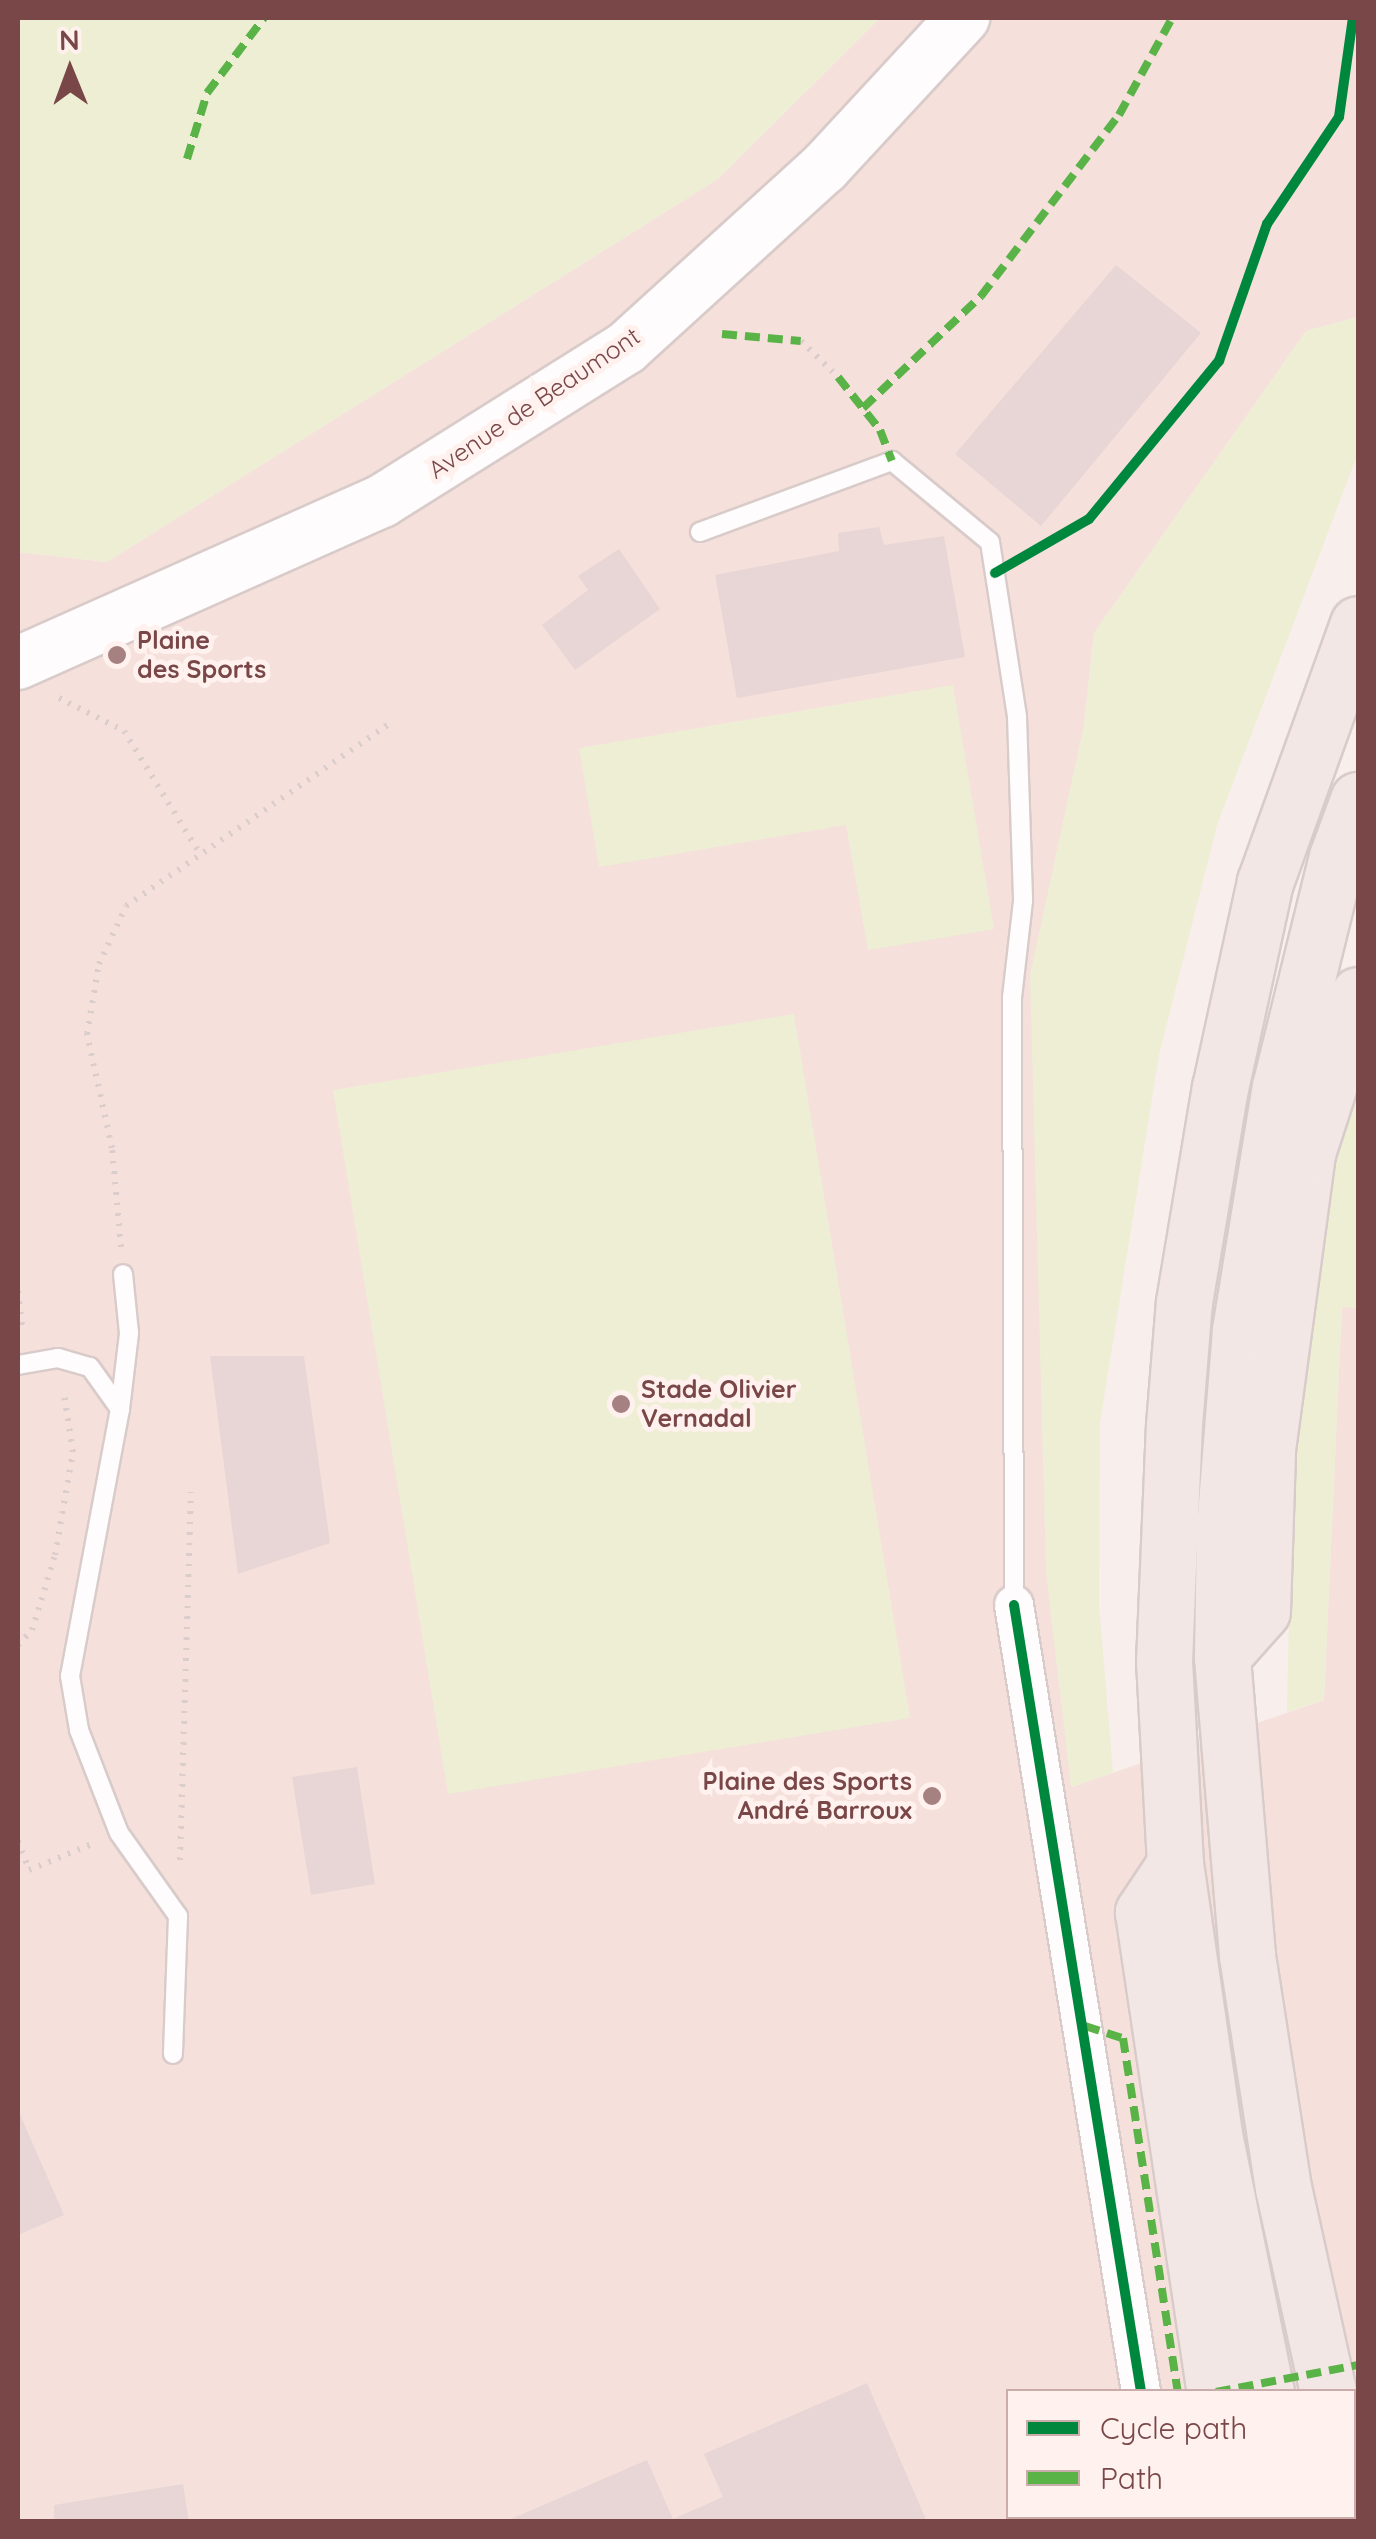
<!DOCTYPE html>
<html>
<head>
<meta charset="utf-8">
<style>
  body { margin:0 }
  #map { position:relative; width:1376px; height:2539px; overflow:hidden; background:#f8eeeb; font-family:Quicksand,sans-serif }
  div>[style] { position:absolute }
  [style*='--x'] { left:calc(var(--x)*1px); top:calc(var(--y)*1px); width:calc(var(--w)*1px); rotate:calc(var(--a)*1deg) }
  .residential>* { inset:0; background:#f5e0db }
  .green>* { inset:0; background:#edeed4 }
  .building>* { inset:0; background:#e7d6d5 }
  .path>* { height:6px; margin-top:-3px; transform-origin:0; background:repeating-linear-gradient(90deg,#dccdcd 0 2.5px,transparent 0 10.5px) }
  .roads { filter:drop-shadow(2px 0 #d8cbc9) drop-shadow(-2px 0 #d8cbc9) drop-shadow(0 2px #d8cbc9) drop-shadow(0 -2px #d8cbc9) }
  .service>* { height:18px; margin:-9px; padding:0 9px; transform-origin:9px; border-radius:9px; background:#fefcfc }
  .minor>* { height:38px; margin:-19px; padding:0 19px; transform-origin:19px; border-radius:19px; background:#fefcfc }
  .secondary>* { height:52px; margin:-26px; padding:0 26px; transform-origin:26px; border-radius:26px; background:#fefcfc }
  .trunk>* { height:55px; margin:-27.5px; padding:0 27.5px; transform-origin:27.5px; border-radius:27.5px; background:#f2e7e5 }
  .quiet>* { height:8px; margin-top:-4px; transform-origin:0; background:repeating-linear-gradient(90deg,#5ab347 0 15px,transparent 0 23px) }
  .cycleway>* { height:10px; margin:-5px; padding:0 5px; transform-origin:5px; border-radius:5px; background:#00873e }
  .dots>* { width:28px; height:28px; translate:-50% -50%; box-sizing:border-box; border:5px solid #fff1ed; border-radius:50% }
  span { translate:-50% -50%; white-space:nowrap; text-align:center; line-height:1.15; -webkit-text-stroke:10px #fff1ed; paint-order:stroke }
  .street-label { font-size:25px; color:#7a4749 }
  .poi-label { font-size:25px; color:#7a4749; font-weight:700 }
  .left { translate:0 -50%; text-align:left }
  .right { translate:-100% -50%; text-align:right }
  .frame { position:absolute; inset:0; border:20px solid #7a4749; pointer-events:none }
  .legend { position:absolute; left:1006px; top:2389px; width:350px; height:130px; box-sizing:border-box; background:#fff1ed; border:2px solid #caadab; margin:0; padding:12px 18px; list-style:none; font-size:30px; color:#7a4749 }
  .legend li { display:flex; align-items:center; gap:20px; height:50px }
  .legend b { width:50px; border:2px solid #caadab }
  .north { position:absolute; left:20px; top:20px; width:100px; height:100px; -webkit-text-stroke:8px #fff1ed; paint-order:stroke; rotate:359deg; font-size:28px; font-weight:700; line-height:40px; text-align:center; color:#7a4749 }
  .north::after { content:''; display:block; margin:auto; width:35px; height:45px; background:#7a4749; clip-path:polygon(50% 0,100% 100%,50% 72%,0 100%) }
</style>
</head>
<body>
<div id="map">
  <div class="residential">
    <i style="clip-path:polygon(evenodd,880px 18px,1358px 18px,1358px 317px,1306px 331px,1094px 633px,1084px 724px,1072px 1787px,1324px 1700px,1342px 1306px,1358px 1308px,1358px 2521px,18px 2522px,18px 552px,107px 562px,718px 179px,880px 18px,1008px 2392px,1354px 2392px,1354px 2516px,1008px 2516px,1008px 2392px)"></i>
  </div>
  <div class="green">
    <i style="clip-path:polygon(18px 18px,880px 18px,718px 179px,107px 562px,18px 552px)"></i>
    <i style="clip-path:polygon(1358px 317px,1358px 453px,1217px 825px,1159px 1055px,1100px 1422px,1099px 1605px,1113px 1773px,1071px 1787px,1046px 1573px,1030px 975px,1084px 724px,1094px 633px,1306px 331px)"></i>
    <i style="clip-path:polygon(953px 685px,994px 929px,868px 950px,846px 825px,599px 867px,579px 748px)"></i>
    <i style="clip-path:polygon(794px 1014px,910px 1718px,448px 1794px,333px 1090px)"></i>
    <i style="clip-path:polygon(1358px 1074px,1358px 1308px,1342px 1307px,1324px 1700px,1287px 1712px,1294px 1386px,1326px 1198px)"></i>
  </div>
  <div class="building">
    <i style="clip-path:polygon(1116px 265px,1201px 333px,1041px 526px,955px 454px)"></i>
    <i style="clip-path:polygon(879px 527px,884px 545px,944px 536px,965px 657px,737px 698px,715px 575px,839px 551px,838px 533px)"></i>
    <i style="clip-path:polygon(619px 549px,660px 609px,575px 670px,542px 625px,588px 590px,578px 576px)"></i>
    <i style="clip-path:polygon(210px 1356px,304px 1356px,330px 1543px,238px 1574px)"></i>
    <i style="clip-path:polygon(357px 1767px,375px 1884px,311px 1895px,292px 1777px)"></i>
    <i style="clip-path:polygon(18px 2110px,64px 2215px,18px 2235px)"></i>
    <i style="clip-path:polygon(867px 2383px,927px 2522px,504px 2522px,647px 2460px,673px 2519px,723px 2497px,704px 2454px)"></i>
    <i style="clip-path:polygon(183px 2484px,189px 2522px,54px 2522px,54px 2505px)"></i>
  </div>
  <div class="path">
    <i style="--x:801;--y:341;--w:52;--a:44.2"></i>
    <i style="--x:59;--y:698;--w:73;--a:26.9"></i>
    <i style="--x:124;--y:731;--w:145;--a:58.3"></i>
    <i style="--x:121;--y:1247;--w:99;--a:-95.2"></i>
    <i style="--x:112;--y:1148;--w:117;--a:-102.4"></i>
    <i style="--x:87;--y:1034;--w:71;--a:-80.3"></i>
    <i style="--x:99;--y:964;--w:64;--a:-65"></i>
    <i style="--x:126;--y:906;--w:321;--a:-34.7"></i>
    <i style="--x:18;--y:1291;--w:42;--a:83.2"></i>
    <i style="--x:18;--y:1645;--w:21;--a:-47"></i>
    <i style="--x:32;--y:1630;--w:78;--a:-73"></i>
    <i style="--x:55;--y:1555;--w:105;--a:-80.1"></i>
    <i style="--x:73;--y:1452;--w:59;--a:-98.8"></i>
    <i style="--x:18;--y:1841;--w:31;--a:69"></i>
    <i style="--x:29;--y:1870;--w:68;--a:-22.4"></i>
    <i style="--x:180;--y:1860;--w:368;--a:-88.3"></i>
  </div>
  <div class="roads">
    <div class="service">
      <i style="--x:700;--y:532;--w:205;--a:-20.3"></i>
      <i style="--x:892;--y:461;--w:127;--a:39.6"></i>
      <i style="--x:990;--y:542;--w:177;--a:81.2"></i>
      <i style="--x:1017;--y:717;--w:184;--a:88.1"></i>
      <i style="--x:1023;--y:901;--w:97;--a:96.5"></i>
      <i style="--x:1012;--y:997;--w:608;--a:89.81"></i>
      <i style="--x:18;--y:1365;--w:41;--a:-9.9"></i>
      <i style="--x:58;--y:1358;--w:33;--a:16"></i>
      <i style="--x:90;--y:1367;--w:52;--a:54.5"></i>
      <i style="--x:120;--y:1409;--w:272;--a:100.6"></i>
      <i style="--x:70;--y:1676;--w:55;--a:80.5"></i>
      <i style="--x:79;--y:1730;--w:110;--a:68.8"></i>
      <i style="--x:119;--y:1833;--w:102;--a:54.6"></i>
      <i style="--x:178;--y:1916;--w:138;--a:92.1"></i>
      <i style="--x:120;--y:1409;--w:77;--a:-83.2"></i>
      <i style="--x:129;--y:1333;--w:59;--a:-95.8"></i>
    </div>
    <div class="minor">
      <i style="--x:1014;--y:1605;--w:797;--a:80.83"></i>
      <i style="--x:1125;--y:2522;--w:6;--a:-81"></i>
    </div>
    <div class="secondary">
      <i style="--x:18;--y:663;--w:398;--a:-24"></i>
      <i style="--x:382;--y:501;--w:288;--a:-32.1"></i>
      <i style="--x:626;--y:348;--w:268;--a:-42.3"></i>
      <i style="--x:824;--y:168;--w:205;--a:-47.2"></i>
    </div>
    <div class="trunk">
      <i style="--x:1222;--y:1656;--w:60;--a:-48.4"></i>
      <i style="--x:1262;--y:1611;--w:162;--a:-88.2"></i>
      <i style="--x:1267;--y:1449;--w:299;--a:-82.3"></i>
      <i style="--x:1307;--y:1153;--w:166;--a:-72.1"></i>
      <i style="--x:1175;--y:1864;--w:58;--a:123.7"></i>
      <i style="--x:1143;--y:1912;--w:485;--a:81.5"></i>
      <i style="--x:1266;--y:2392;--w:263;--a:-101.4"></i>
      <i style="--x:1214;--y:2134;--w:273;--a:-98.2"></i>
      <i style="--x:1175;--y:1864;--w:202;--a:-93.1"></i>
      <i style="--x:1164;--y:1662;--w:237;--a:-87.6"></i>
      <i style="--x:1174;--y:1425;--w:123;--a:-85.4"></i>
      <i style="--x:1184;--y:1302;--w:217;--a:-80.5"></i>
      <i style="--x:1220;--y:1088;--w:211;--a:-77.7"></i>
      <i style="--x:1265;--y:882;--w:274;--a:-70.2"></i>
      <i style="--x:1328;--y:2392;--w:209;--a:-102.4"></i>
      <i style="--x:1283;--y:2188;--w:236;--a:-98.8"></i>
      <i style="--x:1247;--y:1955;--w:300;--a:-94.8"></i>
      <i style="--x:1222;--y:1656;--w:127;--a:-89.1"></i>
      <i style="--x:1224;--y:1529;--w:200;--a:-85.4"></i>
      <i style="--x:1240;--y:1330;--w:246;--a:-80.7"></i>
      <i style="--x:1280;--y:1087;--w:237;--a:-76.1"></i>
      <i style="--x:1337;--y:857;--w:61;--a:-69.8"></i>
      <i style="--x:1354;--y:2508;--w:14;--a:78"></i>
      <i style="--x:1235;--y:2516;--w:6;--a:90"></i>
      <i style="--x:1293;--y:2516;--w:6;--a:81"></i>
    </div>
  </div>
  <div class="quiet">
    <i style="--x:187;--y:159;--w:69;--a:-73.1"></i>
    <i style="--x:207;--y:93;--w:94;--a:-52.8"></i>
    <i style="--x:722;--y:334;--w:79;--a:5.1"></i>
    <i style="--x:838;--y:377;--w:68;--a:51.6"></i>
    <i style="--x:880;--y:430;--w:33;--a:69"></i>
    <i style="--x:863;--y:408;--w:163;--a:-43.5"></i>
    <i style="--x:981;--y:296;--w:228;--a:-52.7"></i>
    <i style="--x:1119;--y:115;--w:111;--a:-61.3"></i>
    <i style="--x:1085;--y:2026;--w:40;--a:18"></i>
    <i style="--x:1123;--y:2038;--w:358;--a:81.2"></i>
    <i style="--x:1216;--y:2392;--w:145;--a:-10.8"></i>
  </div>
  <div class="cycleway">
    <i style="--x:995;--y:573;--w:108;--a:-29.9"></i>
    <i style="--x:1089;--y:519;--w:205;--a:-50.6"></i>
    <i style="--x:1219;--y:361;--w:145;--a:-70.7"></i>
    <i style="--x:1267;--y:224;--w:129;--a:-56.1"></i>
    <i style="--x:1339;--y:117;--w:100;--a:-82"></i>
    <i style="--x:1014;--y:1605;--w:797;--a:80.83"></i>
  </div>
  <div class="dots">
    <i style="left:117px;top:655px;background:#a68182"></i>
    <i style="left:621px;top:1404px;background:#a68182"></i>
    <i style="left:932px;top:1796px;background:#a68182"></i>
  </div>
  <div class="street-label">
    <span style="left:534px;top:403px;rotate:-34deg">Avenue de Beaumont</span>
  </div>
  <div class="poi-label">
    <span class="left" style="left:137px;top:655px">Plaine<br>des Sports</span>
    <span class="left" style="left:641px;top:1404px">Stade Olivier<br>Vernadal</span>
    <span class="right" style="left:912px;top:1796px">Plaine des Sports<br>André Barroux</span>
  </div>
  <div class="frame"></div>
  <ul class="legend">
  <li><b style="height:12px;background:#00873e"></b>Cycle path</li>
  <li><b style="height:12px;background:#5ab347"></b>Path</li>
  </ul>
  <div class="north">N</div>
</div>
</body>
</html>
